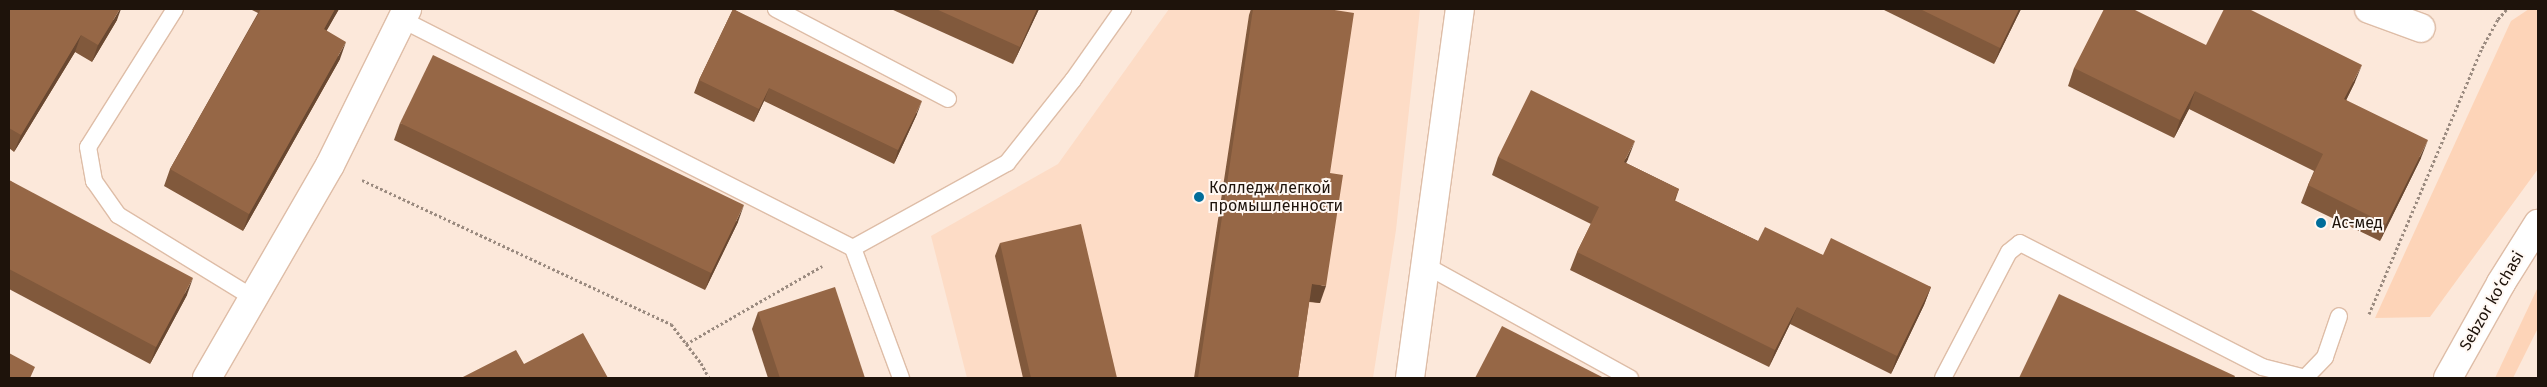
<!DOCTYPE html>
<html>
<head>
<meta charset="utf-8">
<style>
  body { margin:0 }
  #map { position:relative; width:2547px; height:387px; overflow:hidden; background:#fce8da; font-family:"Fira Sans",sans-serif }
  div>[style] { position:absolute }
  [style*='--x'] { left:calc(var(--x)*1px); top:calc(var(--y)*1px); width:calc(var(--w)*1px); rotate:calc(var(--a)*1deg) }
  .built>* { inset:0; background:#fddcc6 }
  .green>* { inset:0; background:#fdd4b8 }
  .path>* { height:3px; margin-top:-1.5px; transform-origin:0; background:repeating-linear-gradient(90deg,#9a8a7f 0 2.5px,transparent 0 5px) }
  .roads { filter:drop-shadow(1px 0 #debda7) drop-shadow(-1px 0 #debda7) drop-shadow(0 1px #debda7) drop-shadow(0 -1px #debda7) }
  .lane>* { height:16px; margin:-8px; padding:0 8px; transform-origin:8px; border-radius:8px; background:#fff }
  .street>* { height:28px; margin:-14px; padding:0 14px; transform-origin:14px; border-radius:14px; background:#fff }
  .secondary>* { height:28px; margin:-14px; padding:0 14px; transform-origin:14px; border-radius:14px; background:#fff }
  .wall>* { inset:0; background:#81593c }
  .shaded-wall>* { inset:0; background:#694831 }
  .building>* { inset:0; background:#966746 }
  .dots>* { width:14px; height:14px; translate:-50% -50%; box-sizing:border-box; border:2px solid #fff8f3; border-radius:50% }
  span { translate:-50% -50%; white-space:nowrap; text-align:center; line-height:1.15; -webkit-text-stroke:4px #fff8f3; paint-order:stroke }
  .poi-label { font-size:16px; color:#1e130b }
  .left { translate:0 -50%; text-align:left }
  .street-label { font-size:16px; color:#1e130b }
  .frame { position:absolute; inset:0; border:10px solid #1e130b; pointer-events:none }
</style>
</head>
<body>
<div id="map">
  <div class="built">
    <i style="clip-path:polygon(1169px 9px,1420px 9px,1396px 230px,1373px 378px,967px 378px,931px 236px,1058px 164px)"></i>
  </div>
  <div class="green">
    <i style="clip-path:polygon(2529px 9px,2538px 9px,2538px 169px,2430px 317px,2375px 318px,2511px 21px)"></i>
    <i style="clip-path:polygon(2538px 287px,2538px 328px,2513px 378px,2495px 378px)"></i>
  </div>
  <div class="path">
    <i style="--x:362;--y:180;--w:341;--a:25"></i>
    <i style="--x:671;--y:324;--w:49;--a:52.4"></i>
    <i style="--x:701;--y:363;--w:17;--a:62"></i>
    <i style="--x:2369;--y:314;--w:289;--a:-67"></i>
    <i style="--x:2482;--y:48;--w:33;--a:-61"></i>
    <i style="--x:2498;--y:19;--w:13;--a:-48"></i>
    <i style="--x:686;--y:344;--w:157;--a:-29.8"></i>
  </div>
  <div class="roads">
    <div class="lane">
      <i style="--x:175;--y:9;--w:163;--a:122.2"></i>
      <i style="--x:88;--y:147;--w:35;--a:80"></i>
      <i style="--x:94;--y:181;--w:42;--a:54.8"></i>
      <i style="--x:118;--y:215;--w:161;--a:31.5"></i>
      <i style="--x:776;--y:9;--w:194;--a:27.6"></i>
      <i style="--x:401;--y:19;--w:507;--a:26.87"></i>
      <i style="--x:1425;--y:265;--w:234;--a:28.9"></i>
      <i style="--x:901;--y:378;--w:139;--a:-110.3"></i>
      <i style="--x:853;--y:248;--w:176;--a:-28.9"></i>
      <i style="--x:1007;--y:163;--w:106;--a:-51.5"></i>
      <i style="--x:1073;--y:80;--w:87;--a:-54.8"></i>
      <i style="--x:1943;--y:378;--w:142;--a:-62.4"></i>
      <i style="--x:2009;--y:252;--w:14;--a:-39"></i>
      <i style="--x:2020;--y:243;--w:272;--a:27.1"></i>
      <i style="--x:2262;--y:367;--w:44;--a:14.3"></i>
      <i style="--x:2305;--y:378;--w:29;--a:-46"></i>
      <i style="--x:2325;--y:357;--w:43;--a:-71.1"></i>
    </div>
    <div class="street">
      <i style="--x:2369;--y:9;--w:55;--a:20.1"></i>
      <i style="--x:207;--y:378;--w:246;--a:-60"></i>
      <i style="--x:330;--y:165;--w:174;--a:-63.7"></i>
      <i style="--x:1410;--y:378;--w:372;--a:-82.3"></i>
    </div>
    <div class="secondary">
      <i style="--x:2448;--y:378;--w:109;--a:-60.8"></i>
      <i style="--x:2501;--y:283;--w:70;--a:-57.9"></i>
    </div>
  </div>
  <div class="wall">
    <i style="clip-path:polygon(9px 9px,117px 20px,92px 62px,75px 52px,14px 152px,9px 148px)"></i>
    <i style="clip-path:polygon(250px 9px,339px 9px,326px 31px,340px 59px,243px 231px,164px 186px,170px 169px,258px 13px)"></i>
    <i style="clip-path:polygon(733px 9px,917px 114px,894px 164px,764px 101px,754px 122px,694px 93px,699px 80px)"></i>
    <i style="clip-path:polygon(891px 9px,1039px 9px,1013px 64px)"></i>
    <i style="clip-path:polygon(1251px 9px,1328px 9px,1330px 173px,1320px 303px,1309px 302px,1298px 378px,1194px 378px,1249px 15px)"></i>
    <i style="clip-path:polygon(1882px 9px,2021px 9px,1994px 64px)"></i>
    <i style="clip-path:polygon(2206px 45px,2355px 82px,2346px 100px,2421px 158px,2380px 241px,2301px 203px,2308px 185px,2314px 171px,2189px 109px,2174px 138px,2068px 86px,2074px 68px)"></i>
    <i style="clip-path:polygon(400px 123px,738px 222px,705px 290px,394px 140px)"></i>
    <i style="clip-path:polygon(1498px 157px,1628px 159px,1626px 163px,1679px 189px,1675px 201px,1758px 241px,1823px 255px,1931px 287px,1924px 305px,1891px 374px,1790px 324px,1769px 367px,1570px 270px,1577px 252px,1591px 224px,1492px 175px)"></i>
    <i style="clip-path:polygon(9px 180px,187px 295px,150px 364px,9px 289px)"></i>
    <i style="clip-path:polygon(1000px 243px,1117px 378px,1023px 378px,995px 256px)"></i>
    <i style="clip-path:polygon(758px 312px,865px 378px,768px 378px,752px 329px)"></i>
  </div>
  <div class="shaded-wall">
    <i style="clip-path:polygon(120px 9px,121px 9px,117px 20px,92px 62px,98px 45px)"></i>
    <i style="clip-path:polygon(335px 9px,339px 9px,318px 46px,324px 29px)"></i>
    <i style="clip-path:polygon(1037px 9px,1039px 9px,1013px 64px,1020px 47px)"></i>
    <i style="clip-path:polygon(2019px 9px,2021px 9px,1994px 64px,2000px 48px)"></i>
    <i style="clip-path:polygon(81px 35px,75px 52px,14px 152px,21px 135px)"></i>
    <i style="clip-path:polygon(346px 42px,340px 59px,243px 231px,249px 214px)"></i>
    <i style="clip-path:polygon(2362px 65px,2355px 82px,2338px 117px,2344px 99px)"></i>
    <i style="clip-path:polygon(769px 88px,764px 101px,754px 122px,759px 109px)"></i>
    <i style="clip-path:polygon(2195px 91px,2189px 109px,2174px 138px,2180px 120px)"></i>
    <i style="clip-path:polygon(922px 101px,917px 114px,894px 164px,898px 150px)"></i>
    <i style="clip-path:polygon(2428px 140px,2421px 158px,2380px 241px,2386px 224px)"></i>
    <i style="clip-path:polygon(1635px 141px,1628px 159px,1618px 179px,1624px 162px)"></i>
    <i style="clip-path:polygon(744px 205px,738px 222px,705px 290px,711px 273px)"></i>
    <i style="clip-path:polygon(193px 278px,187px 295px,150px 364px,156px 347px)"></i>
    <i style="clip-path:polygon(1312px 284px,1326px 286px,1320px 303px,1306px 301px)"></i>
    <i style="clip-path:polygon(1931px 287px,1924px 305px,1891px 374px,1897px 356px)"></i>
    <i style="clip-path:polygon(1797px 307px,1790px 324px,1769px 367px,1775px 350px)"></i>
  </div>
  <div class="building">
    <i style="clip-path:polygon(9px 9px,120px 9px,98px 45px,81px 35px,21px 135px,9px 128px)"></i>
    <i style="clip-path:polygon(261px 9px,335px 9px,324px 29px,346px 42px,249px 214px,170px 169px)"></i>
    <i style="clip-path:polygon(733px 9px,922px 101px,898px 150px,769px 88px,759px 109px,699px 80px)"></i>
    <i style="clip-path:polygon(936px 9px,1037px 9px,1020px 47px)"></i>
    <i style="clip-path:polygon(1253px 9px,1328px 9px,1354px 13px,1330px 173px,1343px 175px,1326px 286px,1312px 284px,1298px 378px,1198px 378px)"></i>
    <i style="clip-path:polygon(1920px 9px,2019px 9px,2000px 48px)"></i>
    <i style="clip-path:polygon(2104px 9px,2133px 9px,2206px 45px,2224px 9px,2249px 9px,2362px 65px,2344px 99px,2428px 140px,2386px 224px,2308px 185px,2323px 154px,2195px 91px,2180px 120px,2074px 68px)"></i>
    <i style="clip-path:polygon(433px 55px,744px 205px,711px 273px,400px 123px)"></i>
    <i style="clip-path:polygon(1531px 90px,1635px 141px,1624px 162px,1679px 189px,1674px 200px,1758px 241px,1765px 227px,1823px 255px,1831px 238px,1931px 287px,1897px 356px,1797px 307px,1775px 350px,1577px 252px,1599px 207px,1498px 157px)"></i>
    <i style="clip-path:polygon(9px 180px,193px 278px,156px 347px,9px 269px)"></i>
    <i style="clip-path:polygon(1081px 224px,1117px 378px,1031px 378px,1000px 243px)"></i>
    <i style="clip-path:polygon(835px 287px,865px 378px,780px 378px,758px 312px)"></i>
    <i style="clip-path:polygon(2059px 294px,2235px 376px,2234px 378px,2019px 378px)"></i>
    <i style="clip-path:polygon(1502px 326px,1604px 378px,1475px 378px)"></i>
    <i style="clip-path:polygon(583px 333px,608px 378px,461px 378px,516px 350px,524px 364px)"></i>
    <i style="clip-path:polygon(9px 353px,35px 367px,30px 378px,9px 378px)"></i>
  </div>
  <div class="dots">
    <i style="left:1199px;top:197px;background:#016d9a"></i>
    <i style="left:2321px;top:223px;background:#016d9a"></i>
  </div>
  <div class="poi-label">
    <span class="left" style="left:1209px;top:197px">Колледж легкой<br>промышленности</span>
    <span class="left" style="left:2332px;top:223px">Ас-мед</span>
  </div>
  <div class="street-label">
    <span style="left:2492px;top:301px;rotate:-60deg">Sebzor ko‘chasi</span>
  </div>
  <div class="frame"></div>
</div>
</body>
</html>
